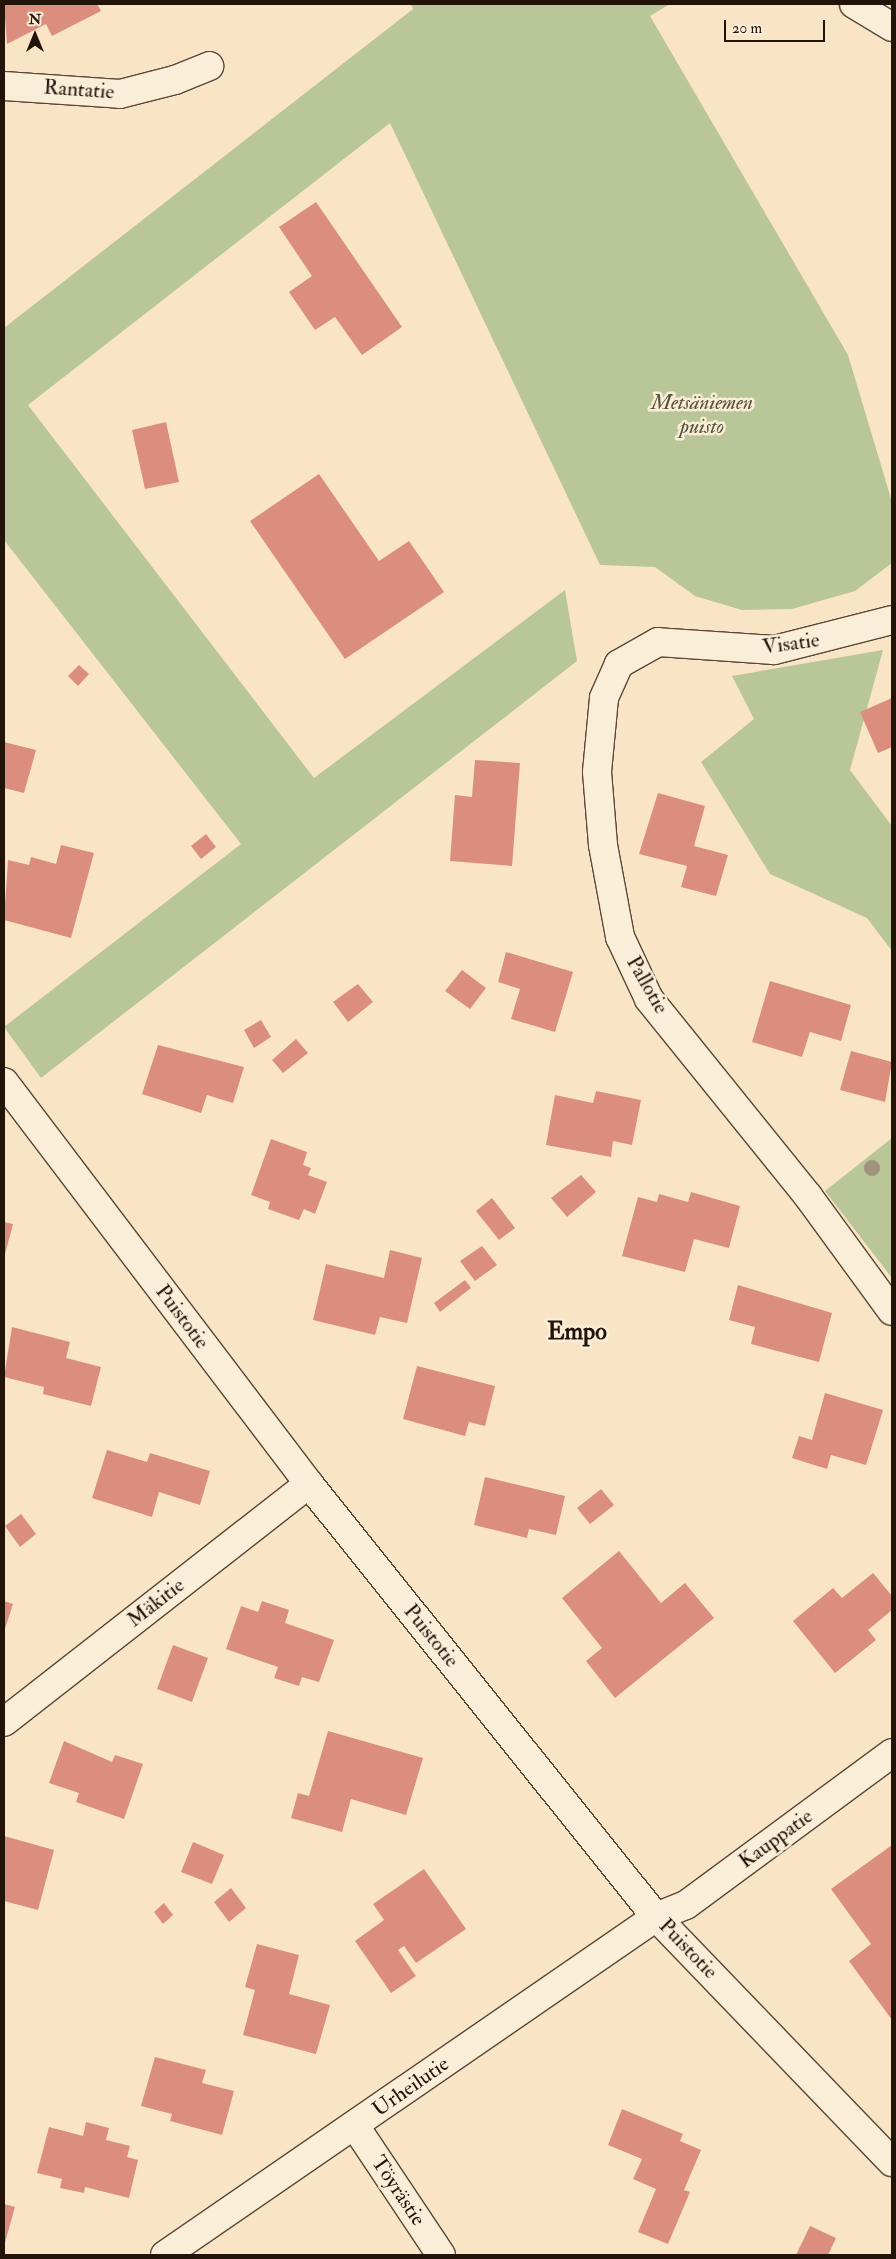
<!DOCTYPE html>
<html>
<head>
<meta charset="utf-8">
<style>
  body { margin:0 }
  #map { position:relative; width:896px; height:2259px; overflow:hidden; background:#f9e5c5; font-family:"IM FELL Double Pica",serif }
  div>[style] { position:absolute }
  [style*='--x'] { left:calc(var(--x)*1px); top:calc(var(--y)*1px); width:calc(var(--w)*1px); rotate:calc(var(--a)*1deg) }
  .green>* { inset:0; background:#b8c698 }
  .building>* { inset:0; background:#db8e7e }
  .roads { filter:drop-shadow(1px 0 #584838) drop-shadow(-1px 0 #584838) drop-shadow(0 1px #584838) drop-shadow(0 -1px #584838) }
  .minor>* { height:28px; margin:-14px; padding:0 14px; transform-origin:14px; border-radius:14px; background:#fbeed9 }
  .tertiary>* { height:28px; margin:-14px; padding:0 14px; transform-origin:14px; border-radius:14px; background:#fbeed9 }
  .trees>* { width:16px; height:16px; margin:-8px; border-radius:50%; background:#9f9479 }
  span { translate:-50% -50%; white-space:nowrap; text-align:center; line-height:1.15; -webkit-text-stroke:5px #fbeed9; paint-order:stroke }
  .street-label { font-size:21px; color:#221409 }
  .park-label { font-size:21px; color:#56523b; font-style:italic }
  .quarter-label { font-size:24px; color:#221409; font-weight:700 }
  .frame { position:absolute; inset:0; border:5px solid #221409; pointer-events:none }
  .north { position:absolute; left:10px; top:10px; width:50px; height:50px; -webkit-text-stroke:4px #fbeed9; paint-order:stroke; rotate:0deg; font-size:14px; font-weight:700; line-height:20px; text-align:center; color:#221409 }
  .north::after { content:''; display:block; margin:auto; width:18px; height:22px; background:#221409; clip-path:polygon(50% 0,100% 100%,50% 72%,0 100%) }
  .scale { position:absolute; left:724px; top:20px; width:101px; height:22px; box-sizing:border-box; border:2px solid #221409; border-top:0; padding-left:6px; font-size:15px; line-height:18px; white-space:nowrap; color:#221409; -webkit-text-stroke:4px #fbeed9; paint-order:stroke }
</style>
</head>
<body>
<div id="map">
  <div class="green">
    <i style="clip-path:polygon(411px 4px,670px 4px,650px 16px,848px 355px,892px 502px,892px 563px,855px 591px,792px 609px,742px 610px,695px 596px,655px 567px,600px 565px,390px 123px,28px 405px,314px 778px,565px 590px,577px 661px,41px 1078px,4px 1027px,241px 844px,4px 540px,4px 328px,413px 9px)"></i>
    <i style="clip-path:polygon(883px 650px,850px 770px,892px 826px,892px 951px,867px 918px,770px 874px,701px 762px,754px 719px,732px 676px)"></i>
    <i style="clip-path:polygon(892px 1138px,892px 1278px,825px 1191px)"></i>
  </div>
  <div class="building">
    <i style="clip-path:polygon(4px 4px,97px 4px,101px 11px,52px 36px,46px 24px,7px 44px)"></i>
    <i style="clip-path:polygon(316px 202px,402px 327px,362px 355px,335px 317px,315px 330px,289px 292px,312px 276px,279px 227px)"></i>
    <i style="clip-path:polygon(166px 422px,179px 482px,145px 489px,132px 430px)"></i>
    <i style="clip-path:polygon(319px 474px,379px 561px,409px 541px,444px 592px,345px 659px,250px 521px)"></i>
    <i style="clip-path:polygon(79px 665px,89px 674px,78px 686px,68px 676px)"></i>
    <i style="clip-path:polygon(892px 698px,892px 747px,878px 753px,860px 712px)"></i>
    <i style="clip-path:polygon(4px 742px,36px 750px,24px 793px,4px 788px)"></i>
    <i style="clip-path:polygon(475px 760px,520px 763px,512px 866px,450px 861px,455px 795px,472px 797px)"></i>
    <i style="clip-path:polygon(658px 793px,705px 806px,694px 846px,728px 855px,716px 896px,681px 887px,687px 866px,639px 854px)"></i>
    <i style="clip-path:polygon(206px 834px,216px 847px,201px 859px,191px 846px)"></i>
    <i style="clip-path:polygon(61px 845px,94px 853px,71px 938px,4px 920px,8px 860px,29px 865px,31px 857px,56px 864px)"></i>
    <i style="clip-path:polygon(506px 952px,573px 972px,555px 1032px,511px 1019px,520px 989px,498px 982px)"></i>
    <i style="clip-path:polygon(462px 970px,486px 988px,470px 1009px,445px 991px)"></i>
    <i style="clip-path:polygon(770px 981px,851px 1005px,841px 1041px,810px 1032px,802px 1057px,752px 1042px)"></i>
    <i style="clip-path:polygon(358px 984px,373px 1002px,348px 1022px,333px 1002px)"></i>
    <i style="clip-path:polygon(261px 1020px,271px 1037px,254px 1048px,244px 1030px)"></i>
    <i style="clip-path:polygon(296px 1039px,308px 1053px,283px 1073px,272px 1060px)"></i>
    <i style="clip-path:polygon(158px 1045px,244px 1067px,233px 1103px,207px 1095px,201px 1113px,142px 1094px)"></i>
    <i style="clip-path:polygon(851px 1051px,892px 1062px,885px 1102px,840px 1090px)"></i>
    <i style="clip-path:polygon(596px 1091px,641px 1100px,632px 1145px,613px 1141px,611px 1157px,546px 1145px,555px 1095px,593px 1103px)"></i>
    <i style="clip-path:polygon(271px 1139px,307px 1152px,303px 1165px,311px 1168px,308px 1175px,327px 1182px,315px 1214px,304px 1209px,299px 1220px,268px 1209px,270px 1202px,251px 1195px)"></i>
    <i style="clip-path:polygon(581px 1175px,596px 1192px,567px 1217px,551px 1198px)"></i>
    <i style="clip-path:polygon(691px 1192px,740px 1206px,729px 1248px,694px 1239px,685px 1272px,622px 1256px,638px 1197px,657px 1202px,659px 1194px,688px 1202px)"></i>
    <i style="clip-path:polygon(492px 1198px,515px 1228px,499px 1240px,476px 1211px)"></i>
    <i style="clip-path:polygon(4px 1222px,13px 1224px,4px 1258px)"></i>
    <i style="clip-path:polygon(482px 1246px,497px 1265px,475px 1281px,460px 1261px)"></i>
    <i style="clip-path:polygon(390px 1250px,422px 1258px,407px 1323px,380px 1317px,375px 1335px,313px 1320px,326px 1264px,384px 1278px)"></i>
    <i style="clip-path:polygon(465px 1280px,471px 1288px,440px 1312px,434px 1303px)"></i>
    <i style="clip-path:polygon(738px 1285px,832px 1313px,819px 1362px,751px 1344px,755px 1327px,729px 1320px)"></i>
    <i style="clip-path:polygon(12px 1327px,70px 1342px,66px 1358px,101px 1367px,91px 1406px,43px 1394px,44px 1387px,4px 1377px)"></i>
    <i style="clip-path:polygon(417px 1366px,495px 1386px,485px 1426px,469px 1422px,465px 1436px,403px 1419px)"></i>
    <i style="clip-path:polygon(825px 1393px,883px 1410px,866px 1465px,831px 1455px,827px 1469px,792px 1458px,799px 1436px,812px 1440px)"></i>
    <i style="clip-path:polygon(107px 1450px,147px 1462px,150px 1453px,210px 1471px,200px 1505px,159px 1492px,152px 1517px,92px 1498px)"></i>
    <i style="clip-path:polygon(485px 1477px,565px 1496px,556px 1535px,529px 1529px,527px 1538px,474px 1525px)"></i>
    <i style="clip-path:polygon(601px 1489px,614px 1505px,590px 1524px,577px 1508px)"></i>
    <i style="clip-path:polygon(21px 1514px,36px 1534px,20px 1547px,5px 1526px)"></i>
    <i style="clip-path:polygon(619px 1551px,661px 1603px,685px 1583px,714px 1618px,615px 1698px,586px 1661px,602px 1648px,562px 1598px)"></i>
    <i style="clip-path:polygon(873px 1573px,892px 1596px,892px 1610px,868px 1630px,876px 1640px,835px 1673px,793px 1621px,833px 1588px,842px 1598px)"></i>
    <i style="clip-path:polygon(4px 1601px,13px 1604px,4px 1632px)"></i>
    <i style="clip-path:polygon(262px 1601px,289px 1610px,285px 1623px,334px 1640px,319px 1682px,302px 1677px,299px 1686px,274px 1678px,278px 1667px,226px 1649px,241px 1606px,258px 1612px)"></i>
    <i style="clip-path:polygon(173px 1645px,208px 1658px,192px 1702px,157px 1689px)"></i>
    <i style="clip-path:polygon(328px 1731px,423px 1758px,406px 1815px,351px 1799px,342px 1832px,291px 1818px,298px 1793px,309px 1796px)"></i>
    <i style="clip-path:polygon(64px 1741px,112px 1762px,115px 1755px,143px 1764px,124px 1819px,76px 1802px,79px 1793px,49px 1783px)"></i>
    <i style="clip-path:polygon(4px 1836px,54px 1850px,38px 1910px,4px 1901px)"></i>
    <i style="clip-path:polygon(193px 1842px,224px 1855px,212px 1884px,181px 1872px)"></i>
    <i style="clip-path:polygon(892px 1845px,892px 2020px,849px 1961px,871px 1944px,831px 1889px)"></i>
    <i style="clip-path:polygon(424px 1869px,466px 1929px,416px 1963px,404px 1946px,398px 1950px,416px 1976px,391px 1993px,355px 1941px,384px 1920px,373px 1904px)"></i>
    <i style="clip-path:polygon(231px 1888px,246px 1908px,229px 1922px,214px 1902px)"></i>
    <i style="clip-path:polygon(164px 1903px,173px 1915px,163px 1924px,154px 1912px)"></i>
    <i style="clip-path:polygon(257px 1944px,299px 1955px,289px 1994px,330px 2005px,316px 2054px,243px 2035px,255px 1990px,245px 1987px)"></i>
    <i style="clip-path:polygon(155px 2057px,206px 2070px,202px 2083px,234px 2091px,222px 2135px,170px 2121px,172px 2114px,141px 2106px)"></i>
    <i style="clip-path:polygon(622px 2109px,683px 2134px,680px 2141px,701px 2150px,684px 2190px,690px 2192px,668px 2244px,638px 2232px,656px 2189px,633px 2179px,642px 2159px,608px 2145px)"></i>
    <i style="clip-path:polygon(86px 2122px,109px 2128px,106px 2140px,130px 2146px,127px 2157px,138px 2160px,129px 2198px,85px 2187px,84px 2193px,60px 2188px,62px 2179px,37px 2173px,49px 2127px,83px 2136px)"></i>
    <i style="clip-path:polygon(4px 2204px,15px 2207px,4px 2246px)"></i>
    <i style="clip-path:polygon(810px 2226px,836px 2238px,828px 2255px,796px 2255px)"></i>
  </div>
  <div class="roads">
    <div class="minor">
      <i style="--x:854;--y:4;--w:44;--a:31.2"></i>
      <i style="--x:4;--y:86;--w:116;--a:3.9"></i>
      <i style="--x:120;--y:94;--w:57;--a:-14.3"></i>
      <i style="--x:175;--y:80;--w:37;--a:-22"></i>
      <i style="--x:892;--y:620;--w:122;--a:165.7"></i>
      <i style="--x:774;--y:650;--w:116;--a:-176.1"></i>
      <i style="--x:658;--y:642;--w:45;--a:150.6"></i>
      <i style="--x:619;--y:664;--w:37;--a:114"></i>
      <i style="--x:604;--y:698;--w:74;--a:95.4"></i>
      <i style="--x:597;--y:772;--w:73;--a:85.3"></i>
      <i style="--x:603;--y:845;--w:94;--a:79.5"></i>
      <i style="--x:620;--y:937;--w:68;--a:64.9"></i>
      <i style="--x:649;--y:999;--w:253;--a:51.1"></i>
      <i style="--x:808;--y:1196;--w:142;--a:53.9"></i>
      <i style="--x:4;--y:1722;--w:387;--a:-38"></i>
      <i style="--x:355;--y:2126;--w:155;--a:56.3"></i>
      <i style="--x:165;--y:2255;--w:596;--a:-34.54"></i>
      <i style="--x:656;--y:1917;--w:32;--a:-22"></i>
      <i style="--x:686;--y:1905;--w:256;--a:-36.4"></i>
    </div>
    <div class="tertiary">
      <i style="--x:4;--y:1082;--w:505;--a:52.81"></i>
      <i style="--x:309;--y:1484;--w:555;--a:51.29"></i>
      <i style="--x:656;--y:1917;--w:340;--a:46.1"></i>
    </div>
  </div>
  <div class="trees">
    <i style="left:872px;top:1168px"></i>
  </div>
  <div class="street-label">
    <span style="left:79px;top:90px;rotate:4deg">Rantatie</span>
    <span style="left:791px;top:644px;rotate:-8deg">Visatie</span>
    <span style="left:647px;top:985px;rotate:60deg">Pallotie</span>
    <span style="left:182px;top:1317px;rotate:53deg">Puistotie</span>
    <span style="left:156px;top:1603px;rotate:-38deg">Mäkitie</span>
    <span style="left:431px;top:1636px;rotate:51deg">Puistotie</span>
    <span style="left:776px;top:1839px;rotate:-36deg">Kauppatie</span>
    <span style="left:688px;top:1949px;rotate:46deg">Puistotie</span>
    <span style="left:411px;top:2087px;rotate:-35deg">Urheilutie</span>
    <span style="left:398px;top:2191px;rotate:56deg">Töyrästie</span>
  </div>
  <div class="park-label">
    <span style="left:702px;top:415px">Metsäniemen<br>puisto</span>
  </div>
  <div class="quarter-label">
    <span style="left:577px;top:1332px">Empo</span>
  </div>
  <div class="frame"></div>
  <div class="north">N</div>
  <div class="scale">20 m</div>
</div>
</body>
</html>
